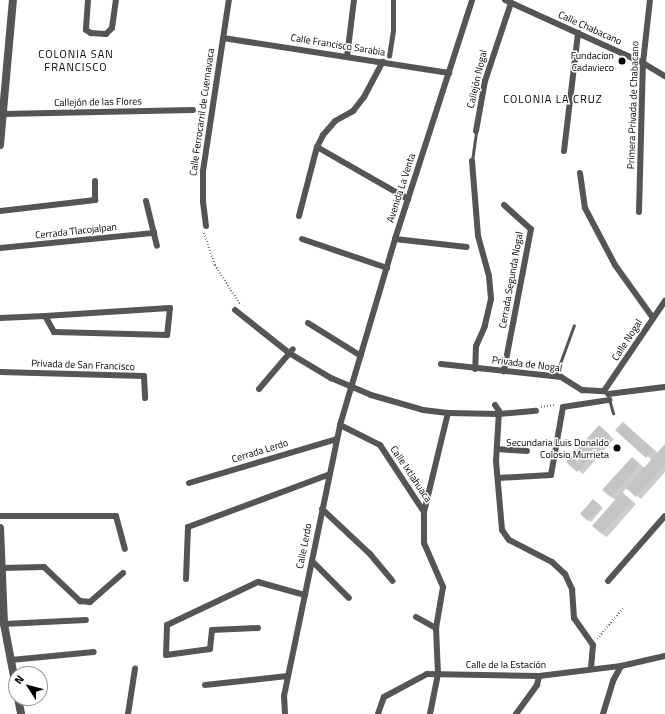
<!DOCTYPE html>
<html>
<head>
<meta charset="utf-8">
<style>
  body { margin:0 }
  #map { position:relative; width:665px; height:714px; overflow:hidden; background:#fff; font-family:"Titillium Web",sans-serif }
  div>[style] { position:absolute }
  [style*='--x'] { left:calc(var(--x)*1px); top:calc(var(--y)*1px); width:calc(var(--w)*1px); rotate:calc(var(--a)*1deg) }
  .shadow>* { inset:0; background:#0003 }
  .building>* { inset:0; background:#c4c4c4 }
  .path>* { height:1.5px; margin-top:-0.75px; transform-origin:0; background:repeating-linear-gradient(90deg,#777 0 1px,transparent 0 3px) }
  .service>* { height:3px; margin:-1.5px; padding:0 1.5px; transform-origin:1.5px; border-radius:1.5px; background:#555 }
  .pedestrian>* { height:4.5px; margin:-2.25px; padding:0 2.25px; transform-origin:2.25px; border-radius:2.25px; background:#555 }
  .minor>* { height:6px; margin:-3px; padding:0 3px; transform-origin:3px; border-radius:3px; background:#555 }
  .tertiary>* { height:8px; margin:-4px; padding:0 4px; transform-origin:4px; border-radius:4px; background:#555 }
  .dots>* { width:11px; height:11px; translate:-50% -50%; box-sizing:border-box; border:2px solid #fff; border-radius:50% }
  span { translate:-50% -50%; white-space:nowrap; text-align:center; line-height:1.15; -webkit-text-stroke:3px #fff; paint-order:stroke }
  .street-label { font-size:10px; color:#000 }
  .poi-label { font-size:10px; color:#000 }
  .right { translate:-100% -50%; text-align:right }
  .neighbourhood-label { font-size:11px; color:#000; letter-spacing:1px }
  .north { position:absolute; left:8px; top:666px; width:40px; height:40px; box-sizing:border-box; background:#fff; border:1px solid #999; border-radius:50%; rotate:306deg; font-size:11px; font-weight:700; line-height:16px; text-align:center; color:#000 }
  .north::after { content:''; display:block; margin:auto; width:14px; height:18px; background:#000; clip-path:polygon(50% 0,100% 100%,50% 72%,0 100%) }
</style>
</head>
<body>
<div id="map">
  <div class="shadow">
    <i style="clip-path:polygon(623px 423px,658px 453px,665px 445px,665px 472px,641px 499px,627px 488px,622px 493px,636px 504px,607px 537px,602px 534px,616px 500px,611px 497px,632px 458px,645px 468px,652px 460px,617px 430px)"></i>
    <i style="clip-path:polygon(599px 427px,614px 439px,583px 474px,568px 462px)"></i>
    <i style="clip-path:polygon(593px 500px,603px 508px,591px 522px,588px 520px)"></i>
  </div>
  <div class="building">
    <i style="clip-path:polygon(623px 422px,654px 450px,646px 458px,615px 430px)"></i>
    <i style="clip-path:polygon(599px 425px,610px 435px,577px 472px,566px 462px)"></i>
    <i style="clip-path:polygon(665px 444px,665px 464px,636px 497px,626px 488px)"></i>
    <i style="clip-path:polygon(632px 457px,640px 464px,611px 497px,602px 490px)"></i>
    <i style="clip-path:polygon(622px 492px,632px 501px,602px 534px,592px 526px)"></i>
    <i style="clip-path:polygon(593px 499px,601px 506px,588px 521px,580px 514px)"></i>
  </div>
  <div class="path">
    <i style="--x:204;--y:233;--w:34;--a:71"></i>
    <i style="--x:215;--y:265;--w:46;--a:57.3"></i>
    <i style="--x:541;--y:407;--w:14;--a:-8"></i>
    <i style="--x:597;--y:639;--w:42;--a:-49.8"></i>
  </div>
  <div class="service">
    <i style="--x:472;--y:161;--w:29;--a:-82"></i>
    <i style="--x:555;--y:377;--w:55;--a:-69.9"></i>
    <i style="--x:609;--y:399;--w:15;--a:74"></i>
  </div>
  <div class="pedestrian">
    <i style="--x:389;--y:56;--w:26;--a:-81"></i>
    <i style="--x:393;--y:30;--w:30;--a:-90"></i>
  </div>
  <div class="minor">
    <i style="--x:88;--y:0;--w:30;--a:94"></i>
    <i style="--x:86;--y:30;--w:6;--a:31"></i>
    <i style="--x:91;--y:33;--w:15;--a:4"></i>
    <i style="--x:106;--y:34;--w:8;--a:-45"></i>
    <i style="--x:112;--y:28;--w:28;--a:-82"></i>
    <i style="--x:505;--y:0;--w:152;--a:24.5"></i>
    <i style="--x:643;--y:63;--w:26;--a:31"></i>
    <i style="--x:223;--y:38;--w:229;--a:8.8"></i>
    <i style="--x:347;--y:57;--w:57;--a:-83"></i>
    <i style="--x:3;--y:114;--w:190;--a:-1.2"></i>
    <i style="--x:476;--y:131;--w:51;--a:-79.8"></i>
    <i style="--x:485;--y:81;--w:82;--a:-71.6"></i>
    <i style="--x:317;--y:147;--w:105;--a:29.7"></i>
    <i style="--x:564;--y:151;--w:119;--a:-83.2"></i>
    <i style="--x:472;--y:161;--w:75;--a:85.4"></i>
    <i style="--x:478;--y:236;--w:41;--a:74.6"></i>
    <i style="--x:489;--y:276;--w:23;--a:85"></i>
    <i style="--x:491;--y:299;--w:28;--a:103"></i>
    <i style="--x:485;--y:326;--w:22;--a:114"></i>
    <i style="--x:476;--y:346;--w:23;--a:92"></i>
    <i style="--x:580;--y:173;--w:35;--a:82"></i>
    <i style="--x:585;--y:208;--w:64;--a:62.2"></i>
    <i style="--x:615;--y:265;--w:65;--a:54.4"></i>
    <i style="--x:146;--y:201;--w:46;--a:76.3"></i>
    <i style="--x:504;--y:205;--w:36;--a:42"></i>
    <i style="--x:531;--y:229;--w:145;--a:100.8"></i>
    <i style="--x:0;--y:211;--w:96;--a:-6.6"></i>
    <i style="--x:95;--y:200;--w:19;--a:-90"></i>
    <i style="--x:639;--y:212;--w:149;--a:-88.5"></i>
    <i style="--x:643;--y:63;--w:63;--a:-83.7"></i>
    <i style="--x:299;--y:216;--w:71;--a:-75.4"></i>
    <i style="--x:317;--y:147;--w:13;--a:-63"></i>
    <i style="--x:323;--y:135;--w:18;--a:-49"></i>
    <i style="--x:335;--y:121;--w:21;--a:-29"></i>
    <i style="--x:353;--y:111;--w:18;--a:-52"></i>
    <i style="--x:364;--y:97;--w:40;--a:-62"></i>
    <i style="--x:206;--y:226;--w:24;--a:-97"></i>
    <i style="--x:203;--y:202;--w:31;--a:-90"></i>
    <i style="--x:203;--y:171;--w:173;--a:-81.4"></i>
    <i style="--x:302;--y:239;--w:90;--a:18.8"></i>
    <i style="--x:395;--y:239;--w:72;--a:6.3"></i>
    <i style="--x:0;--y:248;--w:155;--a:-5.6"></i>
    <i style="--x:235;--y:310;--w:69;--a:38.5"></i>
    <i style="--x:289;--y:353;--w:49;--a:30.8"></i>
    <i style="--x:331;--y:378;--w:43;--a:23"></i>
    <i style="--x:371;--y:395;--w:54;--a:16.1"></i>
    <i style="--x:423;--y:410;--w:25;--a:7"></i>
    <i style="--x:448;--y:413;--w:51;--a:1.1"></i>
    <i style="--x:499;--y:414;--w:37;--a:-5"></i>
    <i style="--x:0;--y:318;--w:45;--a:-2.5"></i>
    <i style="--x:45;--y:316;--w:125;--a:-3.7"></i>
    <i style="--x:170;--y:308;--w:27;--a:96"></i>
    <i style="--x:167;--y:335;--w:113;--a:-178.5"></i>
    <i style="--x:54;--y:332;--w:18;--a:-119"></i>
    <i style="--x:308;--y:323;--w:62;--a:31.9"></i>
    <i style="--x:441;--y:364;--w:121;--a:6.2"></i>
    <i style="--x:561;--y:377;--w:25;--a:32"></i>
    <i style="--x:582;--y:390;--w:22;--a:3"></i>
    <i style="--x:604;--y:391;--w:109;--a:-55.9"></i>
    <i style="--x:0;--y:372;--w:144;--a:1.6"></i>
    <i style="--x:144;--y:376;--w:22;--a:87"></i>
    <i style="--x:259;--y:389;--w:52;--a:-49.6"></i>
    <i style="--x:608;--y:394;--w:57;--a:-7"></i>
    <i style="--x:495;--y:405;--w:7;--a:56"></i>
    <i style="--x:499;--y:411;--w:50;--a:93.4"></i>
    <i style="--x:496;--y:461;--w:69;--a:85"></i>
    <i style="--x:502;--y:530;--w:12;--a:55"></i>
    <i style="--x:509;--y:540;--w:48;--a:27.1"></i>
    <i style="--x:552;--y:562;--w:18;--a:43"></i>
    <i style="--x:565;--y:574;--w:17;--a:65"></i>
    <i style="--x:572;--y:589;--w:29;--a:86"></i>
    <i style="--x:574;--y:618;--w:33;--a:55"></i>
    <i style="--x:593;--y:645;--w:24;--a:95"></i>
    <i style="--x:340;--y:425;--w:45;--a:26.6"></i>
    <i style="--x:380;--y:445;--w:80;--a:56.7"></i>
    <i style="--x:424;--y:512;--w:31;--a:90"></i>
    <i style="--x:424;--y:543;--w:48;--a:66.6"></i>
    <i style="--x:443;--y:587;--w:42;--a:99.7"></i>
    <i style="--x:436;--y:628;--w:46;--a:87.5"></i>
    <i style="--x:438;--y:674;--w:41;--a:101.3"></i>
    <i style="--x:497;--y:449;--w:30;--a:4"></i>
    <i style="--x:498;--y:478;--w:53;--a:-3.2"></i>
    <i style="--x:551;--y:475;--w:69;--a:-80"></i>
    <i style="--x:563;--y:407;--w:47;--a:-8.7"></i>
    <i style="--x:189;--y:483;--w:154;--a:-16.6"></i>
    <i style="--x:322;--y:509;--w:66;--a:43.2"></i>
    <i style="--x:370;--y:554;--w:35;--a:50"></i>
    <i style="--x:424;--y:512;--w:102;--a:-76.4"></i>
    <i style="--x:0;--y:516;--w:116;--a:0"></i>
    <i style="--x:116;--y:516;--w:34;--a:75"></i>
    <i style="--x:312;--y:561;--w:52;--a:45"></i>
    <i style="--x:2;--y:568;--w:42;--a:-1.4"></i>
    <i style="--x:44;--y:567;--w:50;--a:43.4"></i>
    <i style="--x:80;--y:601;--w:10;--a:6"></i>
    <i style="--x:90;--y:602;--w:44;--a:-41.3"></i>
    <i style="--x:186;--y:579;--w:52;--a:-87.8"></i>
    <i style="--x:188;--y:527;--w:149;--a:-20.4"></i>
    <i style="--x:608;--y:581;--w:86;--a:-48.8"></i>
    <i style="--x:416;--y:617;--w:23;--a:29"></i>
    <i style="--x:4;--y:624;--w:82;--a:-2.8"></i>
    <i style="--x:258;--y:628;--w:46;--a:177.5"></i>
    <i style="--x:212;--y:630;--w:19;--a:96"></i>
    <i style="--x:210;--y:649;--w:44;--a:172.2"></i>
    <i style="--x:166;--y:655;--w:30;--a:-88"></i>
    <i style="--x:167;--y:625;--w:101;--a:-25.3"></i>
    <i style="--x:258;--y:582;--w:49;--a:15.5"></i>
    <i style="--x:11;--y:660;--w:83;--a:-5.5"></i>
    <i style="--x:205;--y:685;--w:83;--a:-6.2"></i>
    <i style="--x:128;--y:714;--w:46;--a:-81.2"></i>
    <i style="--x:285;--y:714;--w:18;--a:-93"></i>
    <i style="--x:284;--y:696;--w:277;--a:-78.3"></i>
    <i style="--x:340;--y:425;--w:194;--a:-73.5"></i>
    <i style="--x:395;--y:239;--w:251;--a:-72.1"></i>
    <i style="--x:378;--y:714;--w:18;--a:-71"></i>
    <i style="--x:384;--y:697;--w:49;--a:-28.1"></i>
    <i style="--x:427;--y:674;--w:112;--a:1"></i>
    <i style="--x:539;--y:676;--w:83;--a:-7"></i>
    <i style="--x:621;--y:666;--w:45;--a:-12.8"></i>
    <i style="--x:516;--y:714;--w:36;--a:-54"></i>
    <i style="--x:537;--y:685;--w:9;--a:-77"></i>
    <i style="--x:603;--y:714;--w:34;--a:-73"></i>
    <i style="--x:613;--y:681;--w:17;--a:-62"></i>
  </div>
  <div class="tertiary">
    <i style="--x:0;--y:145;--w:146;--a:-84.9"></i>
    <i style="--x:0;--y:528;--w:96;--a:87.6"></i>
    <i style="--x:4;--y:624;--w:64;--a:79.2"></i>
    <i style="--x:18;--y:698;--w:16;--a:79"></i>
  </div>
  <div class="dots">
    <i style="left:622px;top:61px;background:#000"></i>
    <i style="left:617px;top:448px;background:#000"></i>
  </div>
  <div class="street-label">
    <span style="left:590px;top:28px;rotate:24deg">Calle Chabacano</span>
    <span style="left:338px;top:45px;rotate:9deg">Calle Francisco Sarabia</span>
    <span style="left:477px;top:79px;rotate:-77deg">Callejón Nogal</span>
    <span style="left:98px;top:102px;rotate:-1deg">Callejón de las Flores</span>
    <span style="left:633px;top:105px;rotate:-88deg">Primera Privada de Chabacano</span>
    <span style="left:202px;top:112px;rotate:-82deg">Calle Ferrocarril de Cuernavaca</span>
    <span style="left:401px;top:188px;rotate:-72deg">Avenida La Venta</span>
    <span style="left:76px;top:231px;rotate:-6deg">Cerrada Tlacojalpan</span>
    <span style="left:511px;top:280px;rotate:-80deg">Cerrada Segunda Nogal</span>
    <span style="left:627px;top:340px;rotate:-57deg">Calle Nogal</span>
    <span style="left:527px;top:364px;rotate:7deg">Privada de Nogal</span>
    <span style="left:83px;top:365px;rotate:2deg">Privada de San Francisco</span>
    <span style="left:260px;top:451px;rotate:-17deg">Cerrada Lerdo</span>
    <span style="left:411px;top:474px;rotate:56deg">Calle Ixtlahuaca</span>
    <span style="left:304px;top:546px;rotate:-79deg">Calle Lerdo</span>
    <span style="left:506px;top:665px">Calle de la Estación</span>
  </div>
  <div class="poi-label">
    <span class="right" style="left:614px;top:61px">Fundacion<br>Cadavieco</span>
    <span class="right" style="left:609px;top:448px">Secundaria Luis Donaldo<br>Colosio Murrieta</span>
  </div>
  <div class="neighbourhood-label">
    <span style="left:76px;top:61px">COLONIA SAN<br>FRANCISCO</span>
    <span style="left:553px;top:99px">COLONIA LA CRUZ</span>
  </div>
  <div class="north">N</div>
</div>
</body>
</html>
